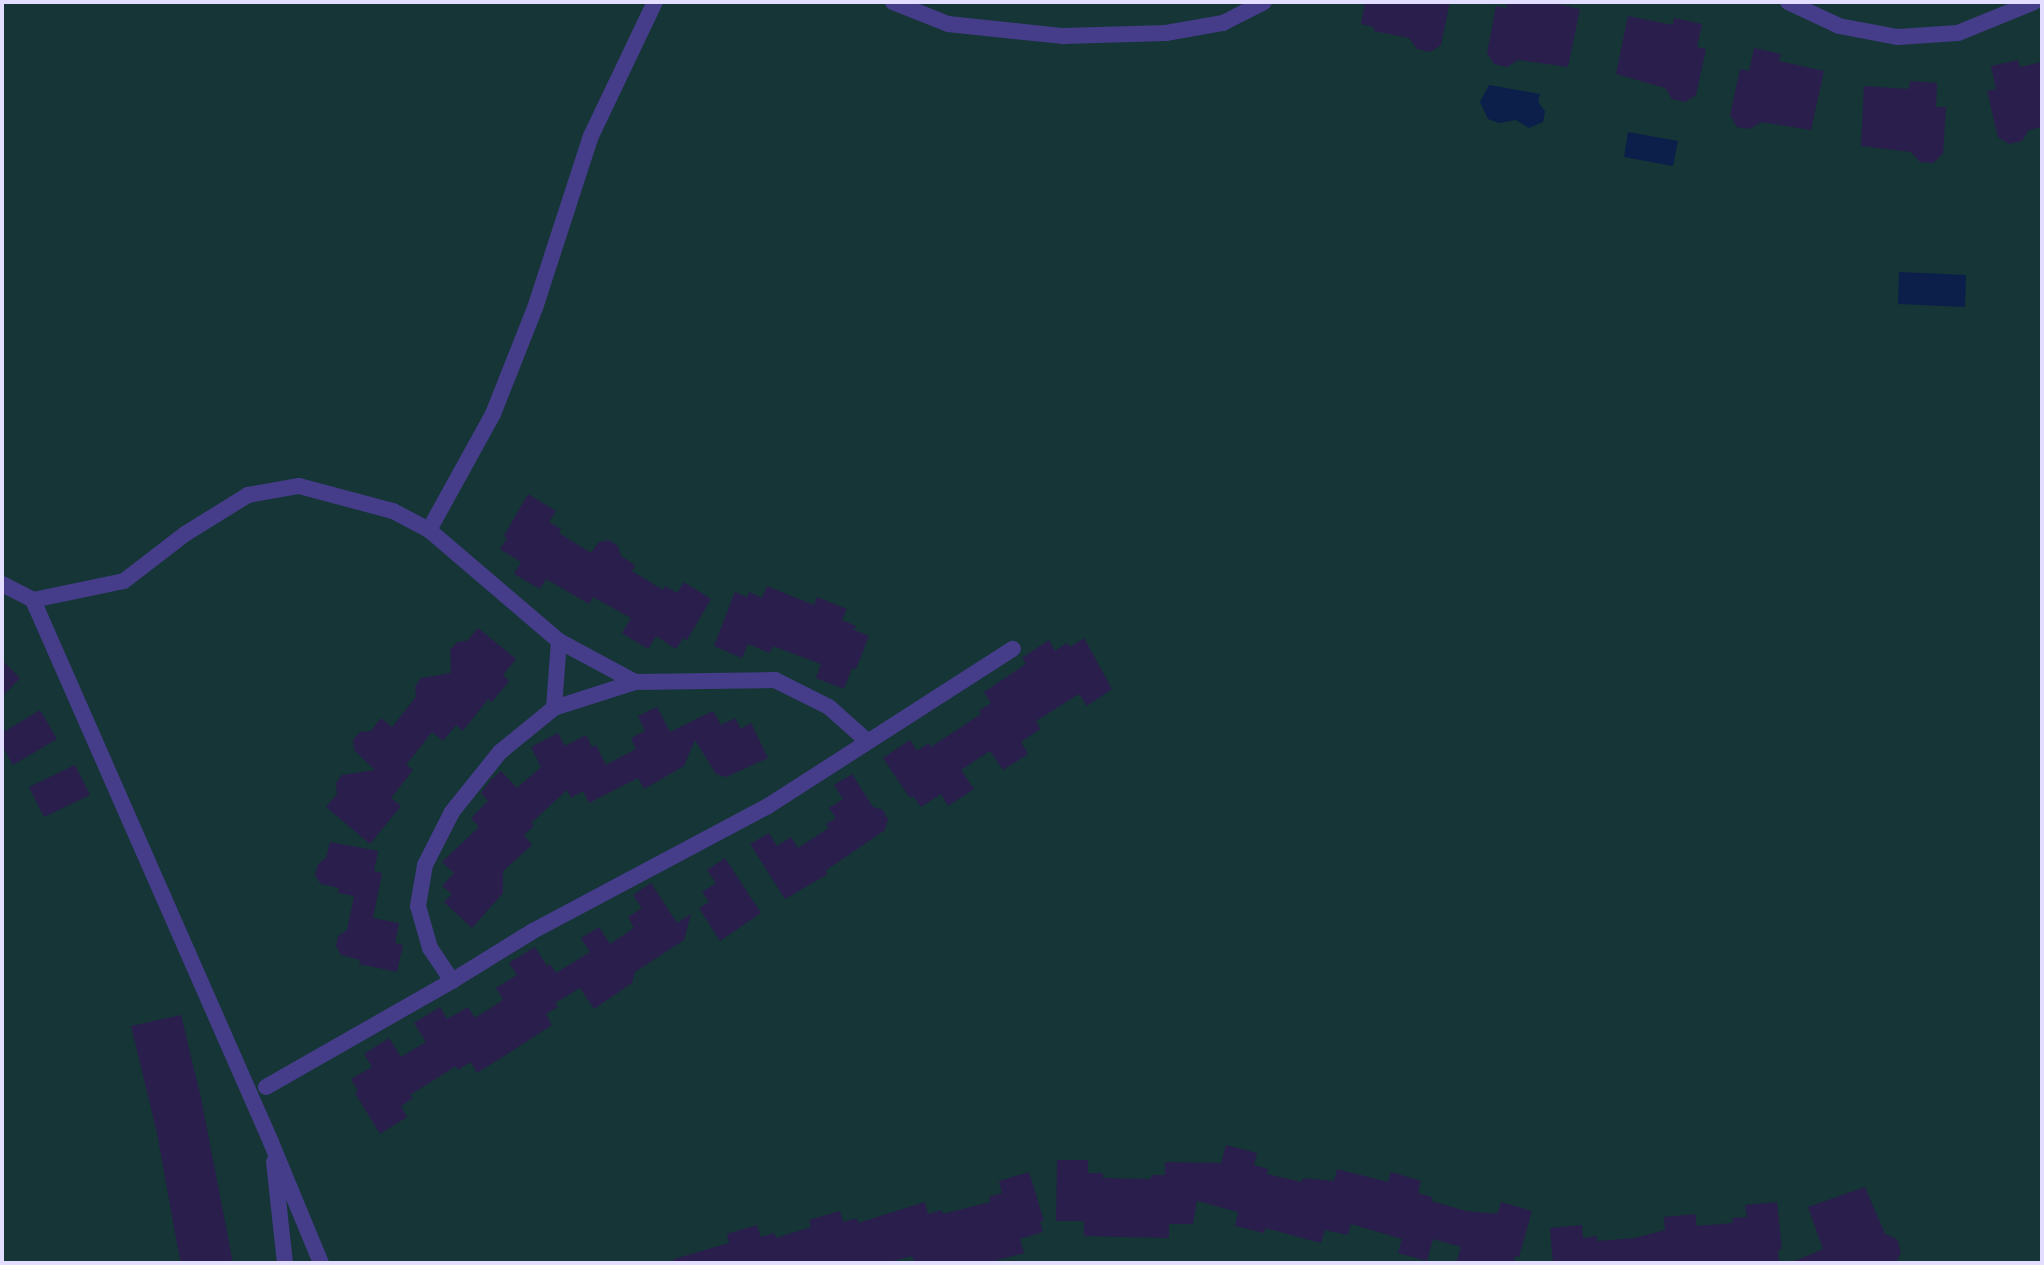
<!DOCTYPE html>
<html>
<head>
<meta charset="utf-8">
<style>
  body { margin:0 }
  #map { position:relative; width:2044px; height:1265px; overflow:hidden; background:#18122c; font-family:"Fira Sans",sans-serif }
  div>[style] { position:absolute }
  [style*='--x'] { left:calc(var(--x)*1px); top:calc(var(--y)*1px); width:calc(var(--w)*1px); rotate:calc(var(--a)*1deg) }
  .green>* { inset:0; background:#153536 }
  .water>* { inset:0; background:#0c1f4b }
  .building>* { inset:0; background:#2a1e4d }
  .street>* { height:16px; margin:-8px; padding:0 8px; transform-origin:8px; border-radius:8px; background:#453d8a }
  span { translate:-50% -50%; white-space:nowrap; text-align:center; line-height:1.15; -webkit-text-stroke:7px #18122c; paint-order:stroke }
  .frame { position:absolute; inset:0; border:4px solid #e3ddff; pointer-events:none }
</style>
</head>
<body>
<div id="map">
  <div class="green">
    <i style="clip-path:polygon(2px 2px,2042px 2px,2042px 1263px,2px 1263px)"></i>
  </div>
  <div class="water">
    <i style="clip-path:polygon(1489px 85px,1540px 94px,1538px 102px,1545px 111px,1543px 122px,1529px 128px,1516px 120px,1499px 123px,1488px 119px,1480px 102px)"></i>
    <i style="clip-path:polygon(1628px 132px,1678px 141px,1673px 166px,1624px 157px)"></i>
    <i style="clip-path:polygon(1899px 272px,1966px 275px,1965px 307px,1898px 304px)"></i>
  </div>
  <div class="building">
    <i style="clip-path:polygon(1365px 2px,1450px 2px,1441px 45px,1430px 52px,1417px 49px,1409px 38px,1374px 31px,1374px 27px,1361px 24px)"></i>
    <i style="clip-path:polygon(1507px 2px,1549px 2px,1580px 9px,1568px 67px,1518px 60px,1507px 67px,1494px 64px,1487px 53px,1496px 6px,1506px 8px)"></i>
    <i style="clip-path:polygon(1628px 16px,1673px 25px,1674px 18px,1702px 24px,1697px 47px,1706px 49px,1696px 95px,1685px 102px,1672px 99px,1665px 88px,1616px 74px)"></i>
    <i style="clip-path:polygon(1754px 48px,1781px 54px,1779px 61px,1824px 71px,1811px 130px,1761px 122px,1750px 129px,1737px 127px,1730px 115px,1740px 69px,1749px 71px)"></i>
    <i style="clip-path:polygon(2018px 60px,2020px 67px,2042px 62px,2042px 127px,2029px 130px,2022px 141px,2009px 144px,1998px 137px,1987px 91px,1996px 89px,1991px 66px)"></i>
    <i style="clip-path:polygon(1910px 81px,1937px 83px,1936px 107px,1946px 107px,1943px 154px,1933px 163px,1920px 162px,1911px 152px,1861px 146px,1864px 86px,1909px 89px)"></i>
    <i style="clip-path:polygon(528px 494px,556px 511px,549px 522px,561px 529px,559px 533px,591px 553px,599px 542px,609px 540px,618px 546px,621px 556px,635px 565px,632px 571px,663px 590px,665px 586px,677px 593px,684px 582px,711px 599px,687px 640px,683px 638px,676px 649px,656px 636px,648px 649px,622px 633px,631px 618px,593px 597px,589px 604px,546px 579px,540px 589px,514px 574px,521px 562px,500px 549px,507px 538px,504px 536px)"></i>
    <i style="clip-path:polygon(767px 586px,814px 605px,817px 597px,847px 609px,842px 620px,856px 626px,854px 630px,869px 636px,856px 669px,852px 668px,844px 689px,816px 678px,821px 664px,773px 646px,770px 653px,748px 644px,742px 658px,714px 646px,735px 592px,747px 597px,749px 592px,762px 598px)"></i>
    <i style="clip-path:polygon(478px 628px,516px 659px,503px 675px,509px 681px,492px 702px,488px 699px,463px 731px,456px 725px,443px 741px,432px 732px,406px 765px,413px 770px,391px 798px,401px 806px,370px 844px,326px 807px,337px 794px,336px 783px,342px 775px,375px 770px,354px 750px,353px 740px,360px 732px,371px 731px,381px 718px,392px 727px,416px 697px,415px 687px,421px 678px,451px 673px,450px 650px,457px 642px,467px 641px)"></i>
    <i style="clip-path:polygon(1084px 638px,1112px 689px,1087px 706px,1079px 694px,1036px 721px,1040px 729px,1021px 742px,1028px 754px,1003px 770px,990px 751px,961px 770px,974px 789px,948px 806px,941px 794px,921px 807px,913px 796px,910px 798px,883px 758px,910px 740px,917px 751px,929px 743px,931px 747px,981px 714px,979px 711px,991px 703px,984px 692px,1026px 664px,1022px 658px,1049px 640px,1055px 651px,1067px 643px,1070px 647px)"></i>
    <i style="clip-path:polygon(2px 660px,20px 678px,2px 697px)"></i>
    <i style="clip-path:polygon(657px 707px,670px 732px,713px 711px,721px 725px,735px 718px,741px 729px,751px 723px,768px 758px,726px 777px,716px 774px,695px 740px,684px 766px,644px 789px,638px 778px,589px 803px,583px 791px,571px 798px,567px 790px,531px 823px,534px 826px,524px 835px,532px 845px,503px 871px,503px 893px,472px 928px,444px 902px,452px 894px,442px 886px,454px 873px,442px 862px,479px 827px,471px 818px,488px 801px,481px 793px,491px 780px,501px 771px,517px 788px,541px 767px,531px 747px,558px 733px,565px 746px,586px 735px,592px 747px,596px 745px,606px 765px,636px 749px,631px 738px,645px 731px,638px 716px)"></i>
    <i style="clip-path:polygon(40px 710px,57px 739px,13px 765px,2px 745px,2px 733px)"></i>
    <i style="clip-path:polygon(75px 765px,90px 795px,44px 817px,29px 787px)"></i>
    <i style="clip-path:polygon(852px 774px,873px 807px,883px 810px,888px 820px,885px 830px,825px 871px,828px 874px,785px 899px,750px 844px,769px 833px,777px 846px,791px 837px,798px 848px,829px 828px,826px 824px,836px 818px,829px 808px,843px 799px,834px 785px)"></i>
    <i style="clip-path:polygon(330px 842px,378px 851px,374px 871px,382px 873px,373px 918px,399px 923px,395px 943px,403px 945px,397px 972px,359px 964px,360px 960px,341px 955px,336px 946px,338px 936px,347px 930px,354px 896px,338px 893px,339px 888px,321px 884px,315px 875px,318px 864px,326px 858px)"></i>
    <i style="clip-path:polygon(725px 858px,761px 913px,720px 941px,699px 908px,709px 902px,702px 892px,716px 883px,707px 870px)"></i>
    <i style="clip-path:polygon(651px 883px,677px 923px,691px 914px,684px 940px,635px 972px,632px 983px,594px 1009px,580px 988px,555px 1003px,558px 1007px,546px 1014px,552px 1025px,504px 1056px,477px 1073px,471px 1062px,458px 1070px,456px 1066px,410px 1095px,413px 1098px,401px 1106px,407px 1117px,380px 1134px,355px 1093px,358px 1091px,351px 1079px,372px 1067px,364px 1054px,389px 1038px,401px 1057px,426px 1042px,414px 1023px,440px 1007px,447px 1019px,468px 1007px,475px 1018px,500px 1002px,503px 999px,496px 988px,517px 975px,509px 963px,535px 947px,547px 966px,550px 964px,556px 973px,590px 952px,581px 938px,599px 927px,610px 944px,634px 928px,628px 917px,642px 908px,633px 895px)"></i>
    <i style="clip-path:polygon(181px 1015px,201px 1098px,233px 1263px,181px 1263px,177px 1244px,157px 1133px,131px 1026px)"></i>
    <i style="clip-path:polygon(1226px 1145px,1257px 1153px,1254px 1165px,1268px 1169px,1267px 1174px,1302px 1182px,1303px 1178px,1334px 1181px,1337px 1169px,1388px 1182px,1391px 1172px,1421px 1181px,1418px 1193px,1432px 1197px,1431px 1201px,1466px 1211px,1497px 1214px,1501px 1202px,1532px 1211px,1519px 1257px,1515px 1256px,1513px 1263px,1456px 1263px,1461px 1247px,1433px 1239px,1427px 1261px,1398px 1253px,1402px 1239px,1351px 1224px,1348px 1235px,1325px 1230px,1321px 1243px,1265px 1228px,1264px 1233px,1235px 1226px,1238px 1212px,1197px 1201px,1193px 1224px,1169px 1224px,1169px 1238px,1084px 1236px,1084px 1221px,1056px 1221px,1057px 1160px,1088px 1160px,1088px 1173px,1103px 1173px,1103px 1178px,1151px 1179px,1151px 1175px,1165px 1175px,1165px 1162px,1221px 1163px)"></i>
    <i style="clip-path:polygon(1029px 1172px,1044px 1221px,1040px 1221px,1043px 1232px,1020px 1239px,1024px 1253px,987px 1263px,915px 1263px,912px 1256px,885px 1263px,674px 1263px,674px 1259px,729px 1243px,727px 1234px,757px 1225px,761px 1237px,774px 1233px,776px 1238px,811px 1227px,809px 1220px,840px 1211px,843px 1222px,857px 1218px,858px 1223px,925px 1202px,928px 1214px,942px 1210px,943px 1214px,959px 1210px,990px 1202px,989px 1197px,1002px 1193px,999px 1181px)"></i>
    <i style="clip-path:polygon(1865px 1187px,1885px 1234px,1897px 1239px,1901px 1252px,1896px 1263px,1790px 1263px,1823px 1249px,1808px 1207px)"></i>
    <i style="clip-path:polygon(1777px 1202px,1782px 1249px,1778px 1250px,1779px 1263px,1553px 1263px,1550px 1228px,1582px 1225px,1583px 1238px,1597px 1236px,1597px 1241px,1635px 1238px,1665px 1230px,1664px 1217px,1695px 1214px,1697px 1226px,1733px 1223px,1732px 1218px,1747px 1217px,1745px 1205px)"></i>
  </div>
  <div class="street">
    <i style="--x:893;--y:2;--w:59;--a:21.8"></i>
    <i style="--x:948;--y:24;--w:116;--a:6"></i>
    <i style="--x:1063;--y:36;--w:103;--a:-1.7"></i>
    <i style="--x:1166;--y:33;--w:58;--a:-10"></i>
    <i style="--x:1223;--y:23;--w:46;--a:-27.1"></i>
    <i style="--x:1788;--y:2;--w:56;--a:25.2"></i>
    <i style="--x:1839;--y:26;--w:60;--a:10.6"></i>
    <i style="--x:1898;--y:37;--w:60;--a:-3.8"></i>
    <i style="--x:1958;--y:33;--w:82;--a:-22.2"></i>
    <i style="--x:429;--y:530;--w:171;--a:40.5"></i>
    <i style="--x:559;--y:641;--w:67;--a:94.3"></i>
    <i style="--x:554;--y:708;--w:70;--a:140.8"></i>
    <i style="--x:500;--y:752;--w:77;--a:128.7"></i>
    <i style="--x:452;--y:812;--w:59;--a:117"></i>
    <i style="--x:425;--y:865;--w:42;--a:99.7"></i>
    <i style="--x:418;--y:906;--w:44;--a:74.1"></i>
    <i style="--x:430;--y:948;--w:40;--a:56"></i>
    <i style="--x:452;--y:981;--w:95;--a:-31.7"></i>
    <i style="--x:533;--y:931;--w:266;--a:-28"></i>
    <i style="--x:768;--y:806;--w:291;--a:-32.7"></i>
    <i style="--x:2;--y:584;--w:35;--a:27"></i>
    <i style="--x:559;--y:641;--w:86;--a:28.3"></i>
    <i style="--x:554;--y:708;--w:85;--a:-17.8"></i>
    <i style="--x:635;--y:682;--w:140;--a:-0.8"></i>
    <i style="--x:775;--y:680;--w:60;--a:26.6"></i>
    <i style="--x:829;--y:707;--w:51;--a:41.8"></i>
    <i style="--x:266;--y:1087;--w:214;--a:-29.7"></i>
    <i style="--x:274;--y:1162;--w:102;--a:83.8"></i>
    <i style="--x:321;--y:1263;--w:131;--a:-112.5"></i>
    <i style="--x:271;--y:1142;--w:592;--a:-113.71"></i>
    <i style="--x:33;--y:600;--w:93;--a:-11.8"></i>
    <i style="--x:124;--y:581;--w:77;--a:-37.6"></i>
    <i style="--x:185;--y:534;--w:74;--a:-31.8"></i>
    <i style="--x:248;--y:495;--w:52;--a:-10"></i>
    <i style="--x:299;--y:486;--w:97;--a:14.9"></i>
    <i style="--x:393;--y:511;--w:41;--a:27.8"></i>
    <i style="--x:429;--y:530;--w:132;--a:-61.1"></i>
    <i style="--x:493;--y:414;--w:114;--a:-68.4"></i>
    <i style="--x:535;--y:308;--w:181;--a:-72"></i>
    <i style="--x:591;--y:136;--w:148;--a:-64.5"></i>
  </div>
  <div class="frame"></div>
</div>
</body>
</html>
